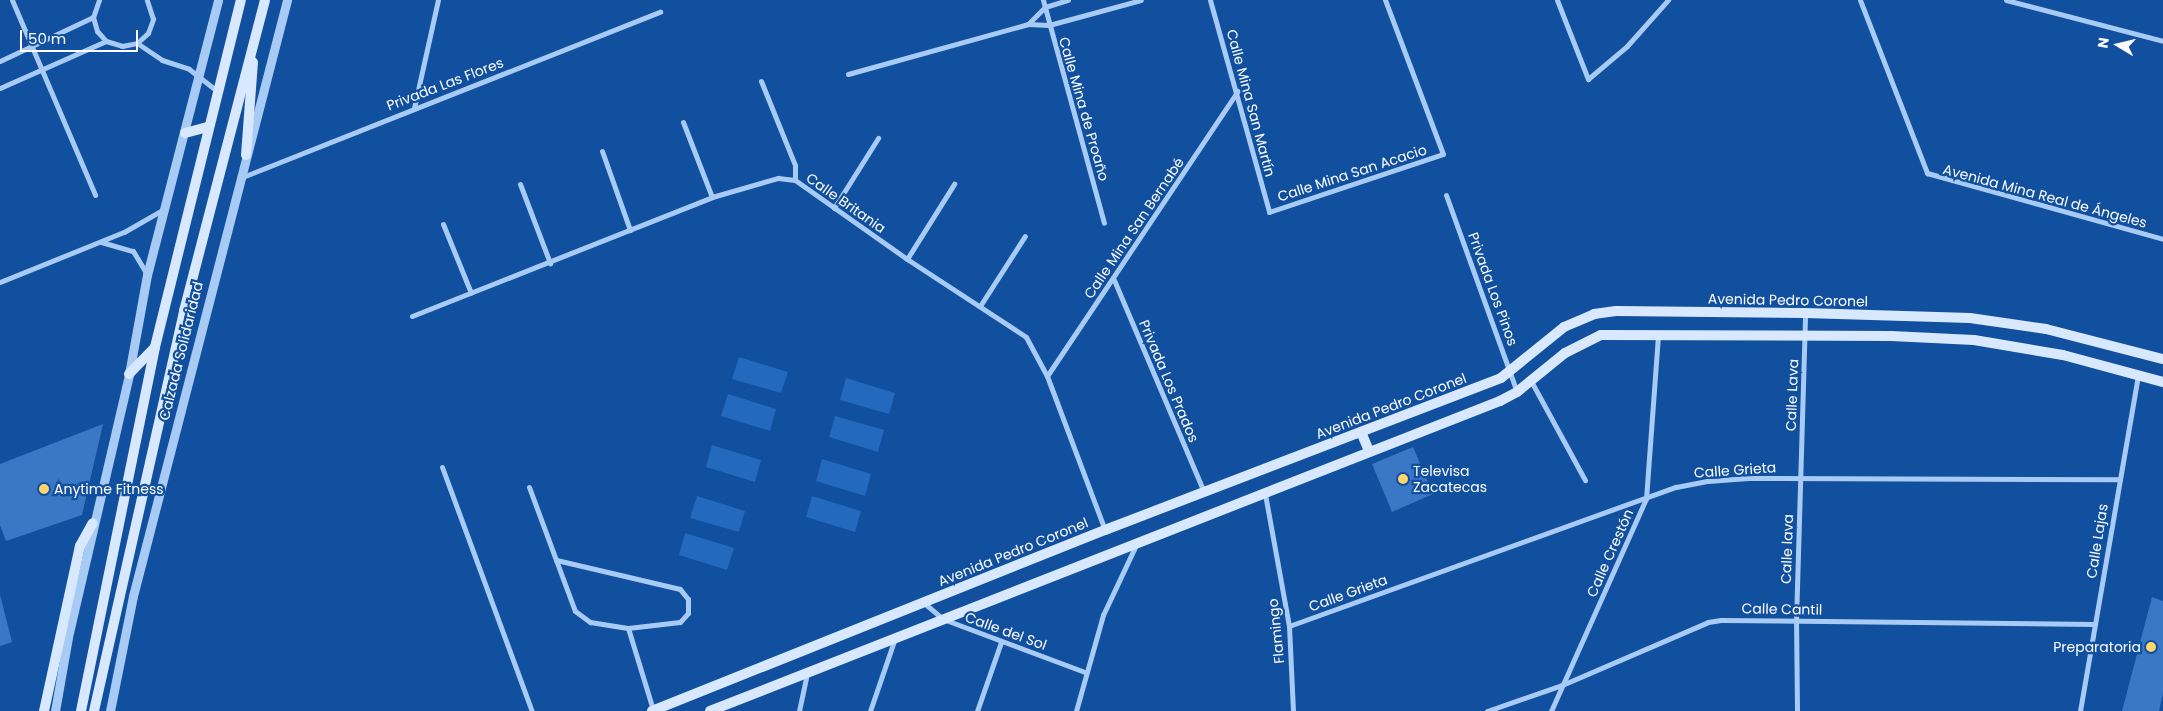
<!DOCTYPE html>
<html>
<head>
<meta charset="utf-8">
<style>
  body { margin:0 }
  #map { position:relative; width:2163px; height:711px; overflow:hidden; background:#114f9f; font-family:Poppins,sans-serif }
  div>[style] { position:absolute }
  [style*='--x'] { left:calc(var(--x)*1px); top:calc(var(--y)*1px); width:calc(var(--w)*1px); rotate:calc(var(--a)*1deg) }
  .green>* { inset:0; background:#2369be }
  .building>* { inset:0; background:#3a78c6 }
  .minor>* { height:5px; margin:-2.5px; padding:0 2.5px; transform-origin:2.5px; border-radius:2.5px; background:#a8cbf5 }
  .tertiary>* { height:9px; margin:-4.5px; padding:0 4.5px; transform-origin:4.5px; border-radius:4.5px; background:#a8cbf5 }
  .secondary>* { height:10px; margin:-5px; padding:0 5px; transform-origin:5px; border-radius:5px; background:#d8e8fe }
  .dots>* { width:14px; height:14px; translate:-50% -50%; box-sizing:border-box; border:2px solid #114f9f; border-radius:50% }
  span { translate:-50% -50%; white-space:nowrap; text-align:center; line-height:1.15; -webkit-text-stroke:4.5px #114f9f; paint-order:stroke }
  .street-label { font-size:14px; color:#fff }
  .poi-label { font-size:14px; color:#fff }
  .left { translate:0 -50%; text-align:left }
  .right { translate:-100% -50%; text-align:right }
  .north { position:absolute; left:2093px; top:20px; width:50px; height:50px; -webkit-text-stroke:4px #114f9f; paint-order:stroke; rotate:279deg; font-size:14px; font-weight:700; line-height:20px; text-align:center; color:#fff }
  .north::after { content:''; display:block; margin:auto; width:18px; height:22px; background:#fff; clip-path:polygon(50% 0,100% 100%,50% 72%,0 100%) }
  .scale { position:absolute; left:20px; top:30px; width:118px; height:22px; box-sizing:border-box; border:2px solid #fff; border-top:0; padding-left:6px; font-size:15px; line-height:18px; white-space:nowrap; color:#fff; -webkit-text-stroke:4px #114f9f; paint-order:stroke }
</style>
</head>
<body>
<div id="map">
  <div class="green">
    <i style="clip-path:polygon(739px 357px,788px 372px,781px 393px,732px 379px)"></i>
    <i style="clip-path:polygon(846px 378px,895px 393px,889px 414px,840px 400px)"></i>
    <i style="clip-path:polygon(728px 394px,776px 409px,770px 431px,721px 416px)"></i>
    <i style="clip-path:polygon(835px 416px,884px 430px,878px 452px,829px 437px)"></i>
    <i style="clip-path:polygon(712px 445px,761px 460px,755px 482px,706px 467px)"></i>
    <i style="clip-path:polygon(822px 459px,871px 474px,865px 496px,816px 481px)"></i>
    <i style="clip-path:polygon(697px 496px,745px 511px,739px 532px,690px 518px)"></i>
    <i style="clip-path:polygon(812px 496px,861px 511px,855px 532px,806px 517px)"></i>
    <i style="clip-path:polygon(685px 533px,734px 548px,727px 570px,679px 555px)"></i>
  </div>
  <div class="building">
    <i style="clip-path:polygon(103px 424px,82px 515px,6px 541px,0 525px,0 464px)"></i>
    <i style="clip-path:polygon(1413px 447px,1433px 494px,1392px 512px,1372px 464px)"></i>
    <i style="clip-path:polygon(0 595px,12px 642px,0 646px)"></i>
    <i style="clip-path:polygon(2152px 597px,2163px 601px,2163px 693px,2159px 711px,2122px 711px)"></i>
  </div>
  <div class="minor">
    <i style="--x:12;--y:0;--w:212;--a:66.9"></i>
    <i style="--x:99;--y:0;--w:18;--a:109"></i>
    <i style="--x:93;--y:17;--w:15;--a:74"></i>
    <i style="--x:97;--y:31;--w:13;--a:48"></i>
    <i style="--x:106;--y:41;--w:17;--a:17"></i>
    <i style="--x:122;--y:46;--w:15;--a:-11"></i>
    <i style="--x:137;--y:43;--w:15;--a:-42"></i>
    <i style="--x:148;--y:33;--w:15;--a:-70"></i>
    <i style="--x:153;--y:19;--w:20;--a:-108"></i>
    <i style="--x:1043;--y:0;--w:231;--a:74.7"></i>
    <i style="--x:1210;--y:0;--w:220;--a:74.4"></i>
    <i style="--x:1269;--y:212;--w:183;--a:-18.4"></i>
    <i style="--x:1443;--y:154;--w:165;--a:-110.6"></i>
    <i style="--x:1557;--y:0;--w:85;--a:68.6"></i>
    <i style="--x:1588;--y:79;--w:51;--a:-40.2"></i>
    <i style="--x:1627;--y:46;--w:62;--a:-48.3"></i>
    <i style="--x:1860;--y:0;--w:186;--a:68.8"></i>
    <i style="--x:1927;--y:173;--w:245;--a:15.6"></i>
    <i style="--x:2006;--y:0;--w:162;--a:14.6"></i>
    <i style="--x:1028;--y:24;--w:24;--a:-45"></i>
    <i style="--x:1045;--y:7;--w:24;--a:-17"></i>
    <i style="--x:137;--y:43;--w:30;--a:34"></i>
    <i style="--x:162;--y:60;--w:28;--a:18"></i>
    <i style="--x:189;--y:69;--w:34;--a:38"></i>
    <i style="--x:0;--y:61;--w:103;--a:-25.3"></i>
    <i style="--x:848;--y:74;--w:187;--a:-15.5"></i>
    <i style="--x:1028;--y:24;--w:21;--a:3"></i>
    <i style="--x:1049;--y:25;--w:95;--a:-15.2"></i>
    <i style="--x:761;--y:81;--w:91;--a:68"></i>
    <i style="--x:795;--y:165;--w:15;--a:90"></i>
    <i style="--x:0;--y:88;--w:116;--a:-23.9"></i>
    <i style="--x:414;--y:108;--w:111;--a:-77.5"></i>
    <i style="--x:683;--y:122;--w:80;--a:68.9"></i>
    <i style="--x:602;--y:151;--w:84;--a:70.5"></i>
    <i style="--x:240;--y:178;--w:452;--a:-21.6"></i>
    <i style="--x:520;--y:184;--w:85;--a:69.2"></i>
    <i style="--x:1446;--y:195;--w:209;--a:70.2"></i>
    <i style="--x:834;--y:208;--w:83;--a:-57.8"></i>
    <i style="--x:443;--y:224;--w:74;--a:67.9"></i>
    <i style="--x:101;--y:242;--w:33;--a:16"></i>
    <i style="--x:133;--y:251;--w:27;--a:59"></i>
    <i style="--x:907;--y:259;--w:89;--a:-57.9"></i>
    <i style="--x:1114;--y:280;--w:230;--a:67"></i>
    <i style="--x:0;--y:282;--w:134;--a:-22"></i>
    <i style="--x:124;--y:232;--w:46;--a:-29.9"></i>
    <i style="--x:980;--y:306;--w:83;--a:-57.3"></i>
    <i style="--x:412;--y:316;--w:323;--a:-21.6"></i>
    <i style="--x:712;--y:197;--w:69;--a:-16.1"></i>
    <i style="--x:778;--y:178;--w:17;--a:7"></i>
    <i style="--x:795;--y:180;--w:137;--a:35.2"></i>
    <i style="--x:907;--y:259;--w:142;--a:33.2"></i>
    <i style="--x:1026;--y:337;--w:44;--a:61.7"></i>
    <i style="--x:1047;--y:376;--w:165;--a:69.4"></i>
    <i style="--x:1047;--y:376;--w:343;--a:-56.2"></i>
    <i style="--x:1531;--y:381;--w:113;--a:61.4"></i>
    <i style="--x:442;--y:467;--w:260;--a:69.8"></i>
    <i style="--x:529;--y:487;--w:78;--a:69.7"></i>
    <i style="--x:556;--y:560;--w:54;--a:69.6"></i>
    <i style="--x:575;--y:611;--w:19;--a:36"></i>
    <i style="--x:590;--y:622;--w:38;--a:9"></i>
    <i style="--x:628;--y:628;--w:52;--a:-6.6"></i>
    <i style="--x:680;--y:622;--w:12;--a:-48"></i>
    <i style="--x:688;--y:613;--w:14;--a:-90"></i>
    <i style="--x:688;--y:599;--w:13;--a:-129"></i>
    <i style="--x:680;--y:589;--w:127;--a:-166.8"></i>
    <i style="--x:1265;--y:494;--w:134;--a:79.7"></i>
    <i style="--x:1289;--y:626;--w:85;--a:87.3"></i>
    <i style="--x:924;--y:603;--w:25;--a:40"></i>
    <i style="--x:943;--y:619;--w:152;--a:20.5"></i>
    <i style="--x:1289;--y:626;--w:411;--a:-19.8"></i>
    <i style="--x:1676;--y:487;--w:33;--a:-11"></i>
    <i style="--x:1708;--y:481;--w:40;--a:-4.3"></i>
    <i style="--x:1748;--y:478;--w:370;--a:0.2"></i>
    <i style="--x:628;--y:628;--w:86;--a:73"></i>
    <i style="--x:799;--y:711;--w:38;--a:-78"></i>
    <i style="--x:870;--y:711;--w:77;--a:-71.1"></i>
    <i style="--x:977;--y:711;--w:73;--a:-70.8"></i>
    <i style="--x:1076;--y:711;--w:100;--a:-74.3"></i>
    <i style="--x:1103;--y:615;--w:77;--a:-64.8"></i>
    <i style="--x:1487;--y:711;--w:79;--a:-19.1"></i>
    <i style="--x:1562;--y:685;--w:159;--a:-23.3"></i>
    <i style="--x:1708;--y:622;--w:13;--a:-9"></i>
    <i style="--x:1721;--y:620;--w:374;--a:0.6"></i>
    <i style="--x:1551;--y:711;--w:232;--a:-65.9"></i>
    <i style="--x:1646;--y:499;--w:164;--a:-85.8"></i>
    <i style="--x:1797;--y:711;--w:90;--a:-90.6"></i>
    <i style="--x:1796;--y:621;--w:308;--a:-88.3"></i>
    <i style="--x:2080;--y:711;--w:341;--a:-80.2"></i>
  </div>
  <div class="tertiary">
    <i style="--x:55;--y:711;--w:75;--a:-80"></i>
    <i style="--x:68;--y:637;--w:270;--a:-76.9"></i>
    <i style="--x:129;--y:374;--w:101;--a:-79.7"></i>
    <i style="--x:147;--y:275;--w:284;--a:-75.5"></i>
    <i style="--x:110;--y:711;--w:117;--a:-78.7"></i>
    <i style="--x:133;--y:596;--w:616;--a:-75.51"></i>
  </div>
  <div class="secondary">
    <i style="--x:185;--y:133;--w:23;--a:-15"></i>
    <i style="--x:246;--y:155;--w:93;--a:-85.7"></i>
    <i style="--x:129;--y:374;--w:36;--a:-46"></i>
    <i style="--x:1361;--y:432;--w:21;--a:67"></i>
    <i style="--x:44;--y:711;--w:169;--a:-77.7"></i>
    <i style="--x:80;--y:546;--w:26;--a:-61"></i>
    <i style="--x:81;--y:711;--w:371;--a:-78.5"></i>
    <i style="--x:155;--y:347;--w:357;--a:-76.1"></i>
    <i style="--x:94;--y:711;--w:410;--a:-77.3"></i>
    <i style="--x:184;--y:311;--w:321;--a:-75.4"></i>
    <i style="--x:652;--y:711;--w:488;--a:-21.8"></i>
    <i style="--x:1105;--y:530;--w:424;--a:-21"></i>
    <i style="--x:1501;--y:378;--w:81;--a:-39"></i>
    <i style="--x:1564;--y:327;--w:33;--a:-23"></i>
    <i style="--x:1594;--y:314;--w:22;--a:-8"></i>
    <i style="--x:1616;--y:311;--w:189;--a:0.6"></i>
    <i style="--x:1805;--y:313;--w:165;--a:1.7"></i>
    <i style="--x:1970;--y:318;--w:77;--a:8.2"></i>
    <i style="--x:2046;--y:329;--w:121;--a:14.4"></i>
    <i style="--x:710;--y:711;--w:849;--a:-21.43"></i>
    <i style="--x:1500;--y:401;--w:19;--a:-28"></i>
    <i style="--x:1517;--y:392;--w:62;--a:-39.1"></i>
    <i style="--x:1565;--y:353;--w:40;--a:-26.6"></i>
    <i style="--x:1601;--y:335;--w:290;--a:0.2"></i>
    <i style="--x:1891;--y:336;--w:83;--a:2.8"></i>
    <i style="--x:1974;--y:340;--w:90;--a:9.6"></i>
    <i style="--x:2063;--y:355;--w:104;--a:15.1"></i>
  </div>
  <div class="dots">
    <i style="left:1403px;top:479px;background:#ffd56c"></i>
    <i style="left:44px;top:489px;background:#ffd56c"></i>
    <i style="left:2151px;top:647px;background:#ffd56c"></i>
  </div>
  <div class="street-label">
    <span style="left:445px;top:84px;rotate:-21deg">Privada Las Flores</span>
    <span style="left:1251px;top:103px;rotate:75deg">Calle Mina San Martín</span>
    <span style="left:1084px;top:109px;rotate:74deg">Calle Mina de Proaño</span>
    <span style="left:1352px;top:173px;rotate:-18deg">Calle Mina San Acacio</span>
    <span style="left:2045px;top:196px;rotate:15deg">Avenida Mina Real de Ángeles</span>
    <span style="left:846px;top:203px;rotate:35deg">Calle Britania</span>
    <span style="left:1134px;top:228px;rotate:-56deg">Calle Mina San Bernabé</span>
    <span style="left:1493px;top:289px;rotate:70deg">Privada Los Pinos</span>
    <span style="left:1788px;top:300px;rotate:1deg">Avenida Pedro Coronel</span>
    <span style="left:181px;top:351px;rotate:-76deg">Calzada Solidaridad</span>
    <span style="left:1169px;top:381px;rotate:67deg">Privada Los Prados</span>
    <span style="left:1792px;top:395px;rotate:-88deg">Calle Lava</span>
    <span style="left:1391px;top:406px;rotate:-21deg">Avenida Pedro Coronel</span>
    <span style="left:1735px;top:470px;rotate:-4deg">Calle Grieta</span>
    <span style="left:2097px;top:541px;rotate:-81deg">Calle Lajas</span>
    <span style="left:1787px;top:549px;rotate:-88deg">Calle lava</span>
    <span style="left:1013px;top:552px;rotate:-22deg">Avenida Pedro Coronel</span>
    <span style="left:1610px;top:553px;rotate:-66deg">Calle Crestón</span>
    <span style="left:1348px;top:593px;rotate:-20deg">Calle Grieta</span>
    <span style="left:1782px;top:609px;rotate:1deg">Calle Cantil</span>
    <span style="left:1006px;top:631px;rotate:20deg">Calle del Sol</span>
    <span style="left:1276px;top:631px;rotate:-96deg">Flamingo</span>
  </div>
  <div class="poi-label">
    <span class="left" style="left:1413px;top:479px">Televisa<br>Zacatecas</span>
    <span class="left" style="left:54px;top:489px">Anytime Fitness</span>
    <span class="right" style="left:2141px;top:647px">Preparatoria</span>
  </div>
  <div class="north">N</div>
  <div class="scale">50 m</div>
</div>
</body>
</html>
